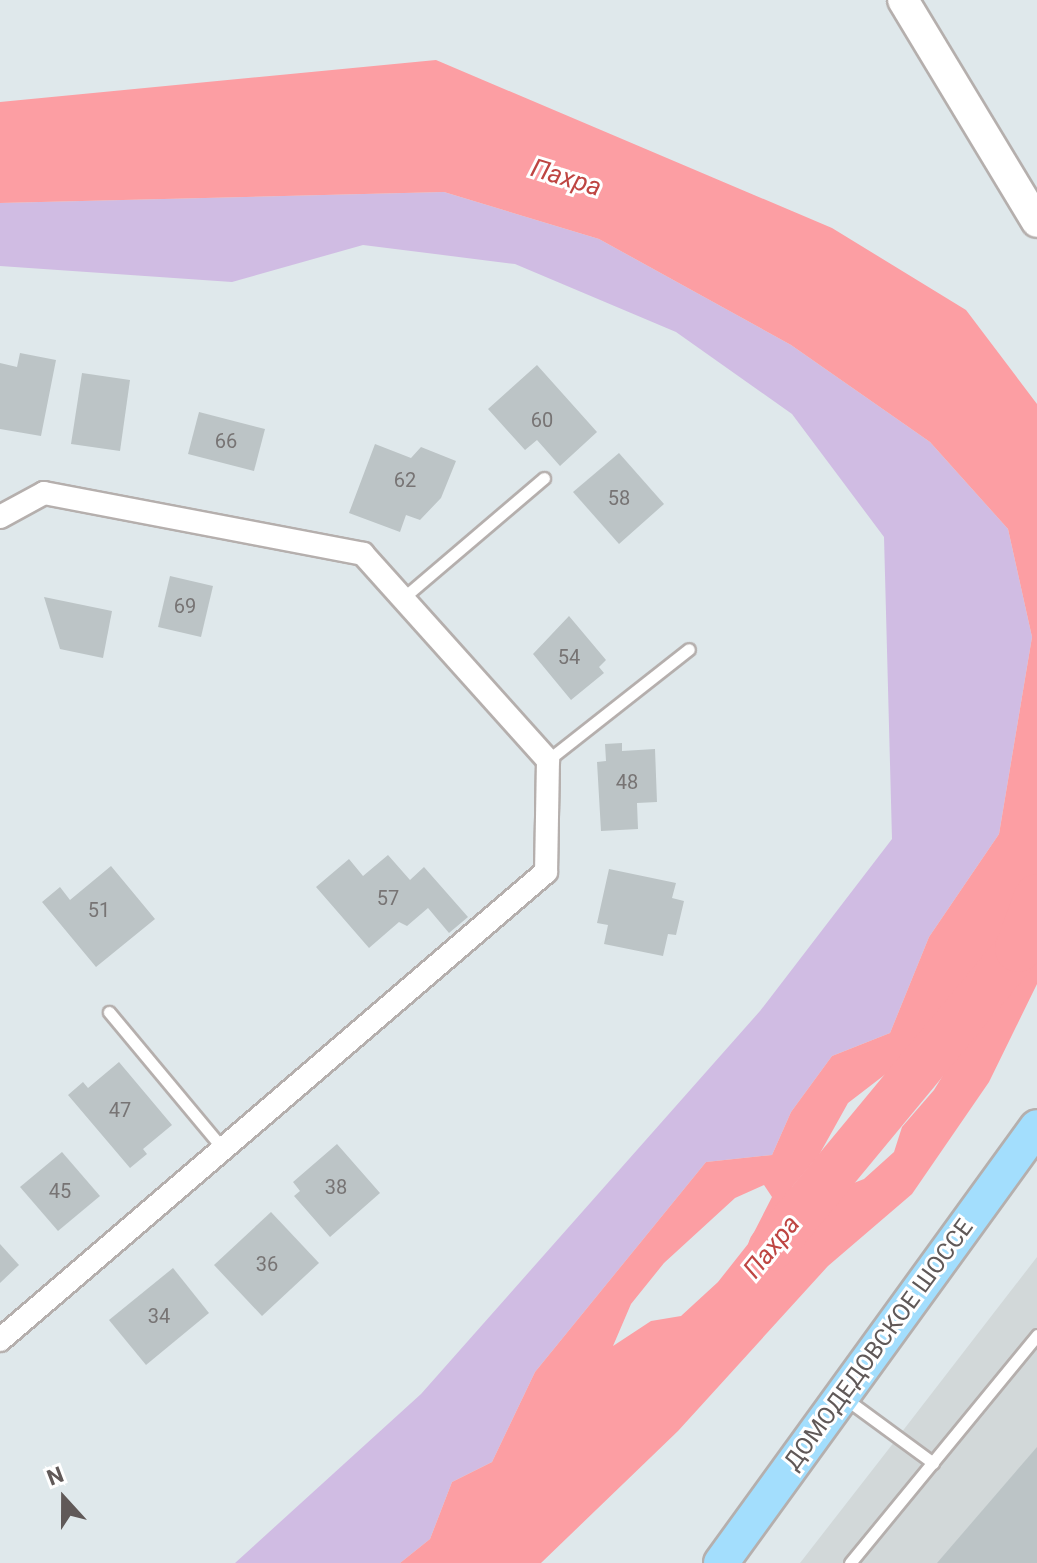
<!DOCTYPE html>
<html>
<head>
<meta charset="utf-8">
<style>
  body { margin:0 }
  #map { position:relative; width:1037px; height:1563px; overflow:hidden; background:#dfe8eb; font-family:Roboto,sans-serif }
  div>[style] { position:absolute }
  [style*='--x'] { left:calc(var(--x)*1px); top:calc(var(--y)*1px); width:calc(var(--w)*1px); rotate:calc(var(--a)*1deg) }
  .industrial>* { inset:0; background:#d2d8d9 }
  .green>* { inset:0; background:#d0bce3 }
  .water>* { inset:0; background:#fc9ea3 }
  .river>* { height:46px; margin:-23px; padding:0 23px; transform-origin:23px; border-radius:23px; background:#fc9ea3 }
  .building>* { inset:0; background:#bcc4c6 }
  .roads { filter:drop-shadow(2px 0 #b5afad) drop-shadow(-2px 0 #b5afad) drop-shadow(0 2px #b5afad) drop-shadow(0 -2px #b5afad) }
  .lane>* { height:11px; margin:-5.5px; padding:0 5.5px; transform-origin:5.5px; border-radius:5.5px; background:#fff }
  .street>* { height:22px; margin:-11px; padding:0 11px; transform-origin:11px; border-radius:11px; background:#fff }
  .secondary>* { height:30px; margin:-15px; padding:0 15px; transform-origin:15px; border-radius:15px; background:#fff }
  .primary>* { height:34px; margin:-17px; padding:0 17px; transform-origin:17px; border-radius:17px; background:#a3defd }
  span { translate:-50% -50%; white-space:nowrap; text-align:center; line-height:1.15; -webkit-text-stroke:6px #fff; paint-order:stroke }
  .number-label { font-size:20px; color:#777474 }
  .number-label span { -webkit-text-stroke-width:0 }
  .street-label { font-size:24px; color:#605958 }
  .water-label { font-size:26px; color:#be4542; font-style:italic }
  .north { position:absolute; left:24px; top:1459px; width:80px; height:80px; -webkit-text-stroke:6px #fff; paint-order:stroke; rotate:339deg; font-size:22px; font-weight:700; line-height:32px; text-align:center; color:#605958 }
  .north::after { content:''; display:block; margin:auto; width:28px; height:36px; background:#605958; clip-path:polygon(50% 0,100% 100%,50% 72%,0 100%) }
</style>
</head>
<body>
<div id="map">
  <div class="industrial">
    <i style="clip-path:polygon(1037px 1257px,1037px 1563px,800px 1563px,898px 1437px)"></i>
  </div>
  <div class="green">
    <i style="clip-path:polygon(444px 192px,599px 239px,791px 345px,930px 442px,1008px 529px,1032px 637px,999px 834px,929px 937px,890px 1033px,832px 1056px,791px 1112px,772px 1155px,706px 1162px,535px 1372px,492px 1462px,452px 1482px,430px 1539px,400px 1563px,235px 1563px,421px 1394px,760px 1011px,892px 839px,884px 537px,792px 414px,676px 332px,515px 264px,363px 245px,232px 282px,0 266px,0 203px)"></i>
  </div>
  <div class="water">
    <i style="clip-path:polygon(evenodd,436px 60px,832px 228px,966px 310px,1037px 404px,1037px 984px,989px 1082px,912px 1194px,828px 1266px,678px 1431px,541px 1563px,400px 1563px,430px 1539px,452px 1482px,492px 1462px,535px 1372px,706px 1162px,772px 1155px,791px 1112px,832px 1056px,890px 1033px,929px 937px,999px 834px,1032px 637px,1008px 529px,930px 442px,791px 345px,599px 239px,444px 192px,0 203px,0 102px,436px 60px,969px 1033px,934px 1090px,902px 1127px,894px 1152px,864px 1179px,841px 1188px,824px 1208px,792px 1187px,819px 1155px,848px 1103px,917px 1050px,969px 1033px,436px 60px,764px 1185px,772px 1197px,748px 1244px,718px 1282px,681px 1316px,651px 1321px,613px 1346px,631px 1304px,664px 1263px,735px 1198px,764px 1185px)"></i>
  </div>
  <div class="river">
    <i style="--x:771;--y:1248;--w:388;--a:-50.4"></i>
    <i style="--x:1018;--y:949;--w:55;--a:-69.9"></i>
  </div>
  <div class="building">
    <i style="clip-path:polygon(20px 353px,56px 360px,41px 436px,0 429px,0 363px,17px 367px)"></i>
    <i style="clip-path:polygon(537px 365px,597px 432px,560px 466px,537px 440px,525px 450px,488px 409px)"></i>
    <i style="clip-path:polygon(82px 373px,130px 380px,120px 451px,71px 444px)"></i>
    <i style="clip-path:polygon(199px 412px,265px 429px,254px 471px,188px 454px)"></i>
    <i style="clip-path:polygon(375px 444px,411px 458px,421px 447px,456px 461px,441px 498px,420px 520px,406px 515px,400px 532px,349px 513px)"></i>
    <i style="clip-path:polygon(619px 453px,664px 504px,619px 544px,573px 492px)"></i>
    <i style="clip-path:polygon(170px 576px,213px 586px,201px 637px,158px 627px)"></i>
    <i style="clip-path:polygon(44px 597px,112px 611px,103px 658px,60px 649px)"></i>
    <i style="clip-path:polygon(569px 616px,606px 660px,599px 667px,604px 673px,571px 700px,533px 654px)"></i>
    <i style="clip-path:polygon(622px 743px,622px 751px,655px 749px,657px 802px,637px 803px,638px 829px,601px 831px,597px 762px,606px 761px,605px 744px)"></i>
    <i style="clip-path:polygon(388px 855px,410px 880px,424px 867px,468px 917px,449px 933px,428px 908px,407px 926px,399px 922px,369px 948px,316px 887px,349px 859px,363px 876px)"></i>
    <i style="clip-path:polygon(111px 866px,155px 919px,96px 967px,42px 902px,60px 887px,70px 900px)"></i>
    <i style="clip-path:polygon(609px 869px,676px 883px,672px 898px,684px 901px,676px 935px,668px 934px,663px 956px,604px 944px,608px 925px,597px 923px)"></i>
    <i style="clip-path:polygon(119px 1062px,172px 1125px,143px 1149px,147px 1154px,130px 1168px,68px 1095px,83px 1082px,88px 1088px)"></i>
    <i style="clip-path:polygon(337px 1144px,380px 1193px,330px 1237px,294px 1196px,300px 1191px,293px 1182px)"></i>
    <i style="clip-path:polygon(62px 1152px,100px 1196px,58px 1231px,20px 1187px)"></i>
    <i style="clip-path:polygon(271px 1212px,319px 1263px,262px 1316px,214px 1265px)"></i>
    <i style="clip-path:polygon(0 1244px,19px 1265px,0 1283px)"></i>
    <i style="clip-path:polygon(173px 1268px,209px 1313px,146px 1365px,109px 1320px)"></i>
    <i style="clip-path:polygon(1037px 1447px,1037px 1563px,937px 1563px)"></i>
  </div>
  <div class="roads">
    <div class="lane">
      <i style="--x:403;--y:598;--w:185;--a:-40.4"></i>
      <i style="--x:548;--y:760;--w:179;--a:-38.2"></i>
      <i style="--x:109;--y:1012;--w:178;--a:50.2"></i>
      <i style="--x:846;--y:1399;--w:108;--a:36.3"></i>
      <i style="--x:850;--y:1563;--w:295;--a:-50.6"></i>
    </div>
    <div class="street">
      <i style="--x:0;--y:517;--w:50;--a:-28.6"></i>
      <i style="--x:44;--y:493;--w:325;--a:10.8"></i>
      <i style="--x:363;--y:554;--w:277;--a:48.1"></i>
      <i style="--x:548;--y:760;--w:112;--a:91"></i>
      <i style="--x:546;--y:872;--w:719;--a:139.4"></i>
    </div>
    <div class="secondary">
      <i style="--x:903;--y:0;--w:259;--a:58.9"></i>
    </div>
    <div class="primary">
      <i style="--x:721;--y:1563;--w:538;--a:-54.07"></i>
    </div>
  </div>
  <div class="number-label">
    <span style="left:542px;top:420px">60</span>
    <span style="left:226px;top:441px">66</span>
    <span style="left:405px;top:480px">62</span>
    <span style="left:619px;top:498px">58</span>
    <span style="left:185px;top:606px">69</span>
    <span style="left:569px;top:657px">54</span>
    <span style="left:627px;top:782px">48</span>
    <span style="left:388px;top:898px">57</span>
    <span style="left:99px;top:910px">51</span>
    <span style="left:120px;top:1110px">47</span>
    <span style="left:336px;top:1187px">38</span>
    <span style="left:60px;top:1191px">45</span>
    <span style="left:267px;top:1264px">36</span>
    <span style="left:159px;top:1316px">34</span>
  </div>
  <div class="street-label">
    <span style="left:879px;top:1345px;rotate:-54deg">ДОМОДЕДОВСКОЕ ШОССЕ</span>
  </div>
  <div class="water-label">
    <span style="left:566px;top:178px;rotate:17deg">Пахра</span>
    <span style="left:772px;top:1247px;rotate:-51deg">Пахра</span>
  </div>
  <div class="north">N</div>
</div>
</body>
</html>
